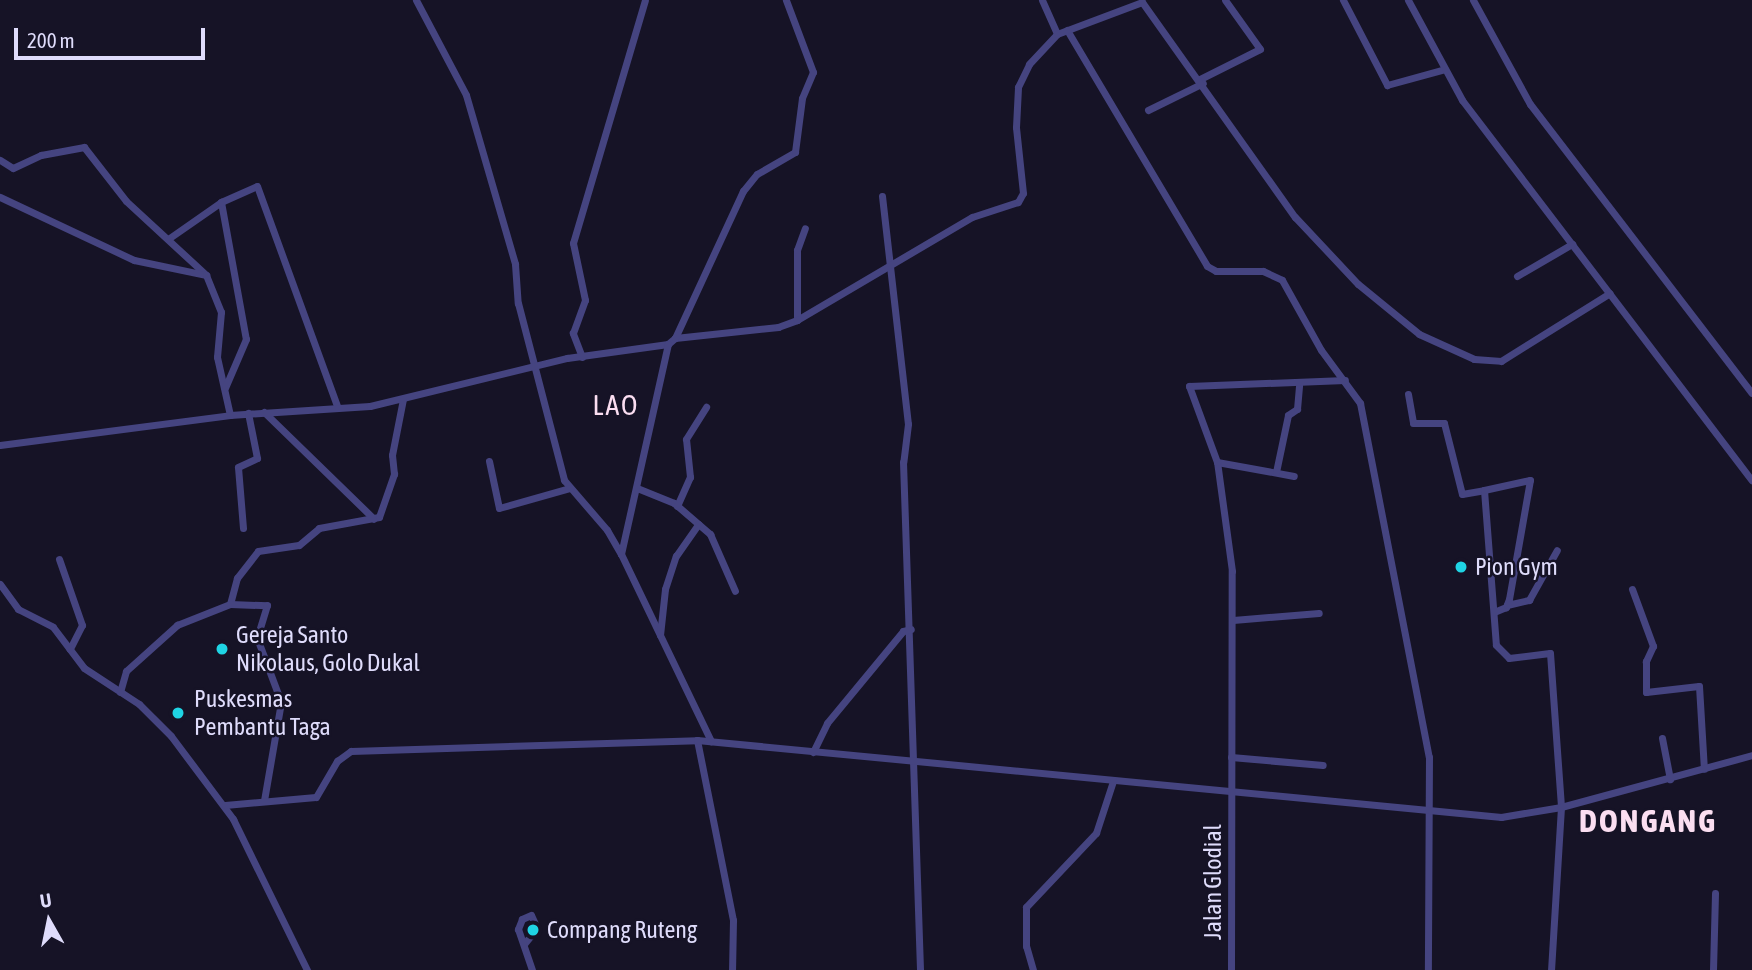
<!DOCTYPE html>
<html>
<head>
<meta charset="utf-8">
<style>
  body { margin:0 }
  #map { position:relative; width:1752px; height:970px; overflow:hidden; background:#161326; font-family:"Asap Condensed",sans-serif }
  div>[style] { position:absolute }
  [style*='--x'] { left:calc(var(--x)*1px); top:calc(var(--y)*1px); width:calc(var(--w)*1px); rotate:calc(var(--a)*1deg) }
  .minor>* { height:7px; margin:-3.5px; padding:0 3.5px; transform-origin:3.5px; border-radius:3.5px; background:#454480 }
  .dots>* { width:19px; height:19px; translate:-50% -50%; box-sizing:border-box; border:4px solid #161326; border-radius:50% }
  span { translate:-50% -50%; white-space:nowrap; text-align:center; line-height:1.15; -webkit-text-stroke:5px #161326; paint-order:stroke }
  .poi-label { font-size:24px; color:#dfdcfb }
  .left { translate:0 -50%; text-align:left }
  .street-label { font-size:24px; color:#dfdcfb }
  .quarter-label { font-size:28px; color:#fbdef1; letter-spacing:2px }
  .district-label { font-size:32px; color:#fbdef1; font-weight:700; letter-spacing:2px }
  .north { position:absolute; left:14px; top:886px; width:70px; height:70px; -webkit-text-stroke:5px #161326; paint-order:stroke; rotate:351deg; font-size:19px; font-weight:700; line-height:28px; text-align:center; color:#dfdcfb }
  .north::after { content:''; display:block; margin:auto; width:24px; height:32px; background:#dfdcfb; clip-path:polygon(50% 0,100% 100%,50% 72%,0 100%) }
  .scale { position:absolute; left:14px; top:28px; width:191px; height:32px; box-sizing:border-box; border:4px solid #dfdcfb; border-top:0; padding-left:9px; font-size:21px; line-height:24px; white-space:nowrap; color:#dfdcfb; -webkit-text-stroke:5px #161326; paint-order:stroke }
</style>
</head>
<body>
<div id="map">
  <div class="minor">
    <i style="--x:416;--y:0;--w:107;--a:62.2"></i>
    <i style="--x:466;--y:95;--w:176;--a:73.8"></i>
    <i style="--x:515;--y:264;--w:39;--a:86"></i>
    <i style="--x:518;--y:303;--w:183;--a:75.4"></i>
    <i style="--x:564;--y:480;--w:66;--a:49.3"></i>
    <i style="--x:607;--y:530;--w:28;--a:60"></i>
    <i style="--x:621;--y:554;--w:208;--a:64.3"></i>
    <i style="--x:1042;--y:0;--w:37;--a:66"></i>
    <i style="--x:1343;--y:0;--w:96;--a:62.6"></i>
    <i style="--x:1387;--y:85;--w:60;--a:-15.4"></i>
    <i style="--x:1408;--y:0;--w:114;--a:61.6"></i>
    <i style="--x:1462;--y:100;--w:478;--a:52.7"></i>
    <i style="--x:1473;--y:0;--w:119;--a:61.3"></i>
    <i style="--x:1530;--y:104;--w:364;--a:52.5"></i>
    <i style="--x:1067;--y:30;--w:274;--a:59.3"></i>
    <i style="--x:1207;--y:266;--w:10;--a:29"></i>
    <i style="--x:1216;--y:271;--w:47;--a:0"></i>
    <i style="--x:1263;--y:271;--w:21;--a:25"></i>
    <i style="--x:1282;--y:280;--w:80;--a:60.9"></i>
    <i style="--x:1321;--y:350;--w:66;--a:53.7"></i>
    <i style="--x:1360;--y:403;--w:361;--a:79"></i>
    <i style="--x:1429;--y:757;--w:213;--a:90.3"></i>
    <i style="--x:1200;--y:79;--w:67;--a:-26.6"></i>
    <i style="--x:1260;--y:49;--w:60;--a:-125.5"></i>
    <i style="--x:1148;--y:110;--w:61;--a:-26.1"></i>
    <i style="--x:0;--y:160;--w:15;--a:32"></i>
    <i style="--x:13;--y:168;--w:31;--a:-25"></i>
    <i style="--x:41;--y:155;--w:44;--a:-10.5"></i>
    <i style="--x:84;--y:147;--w:68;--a:52.1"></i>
    <i style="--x:126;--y:201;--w:108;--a:42.7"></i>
    <i style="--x:882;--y:196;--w:229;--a:83.5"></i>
    <i style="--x:908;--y:424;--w:38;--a:97"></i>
    <i style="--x:903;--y:462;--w:508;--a:88.08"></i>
    <i style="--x:0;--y:197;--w:148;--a:25.2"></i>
    <i style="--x:134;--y:260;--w:74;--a:11.8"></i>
    <i style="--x:206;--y:275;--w:40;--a:68"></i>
    <i style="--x:221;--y:312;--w:45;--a:95.1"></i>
    <i style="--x:217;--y:357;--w:59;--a:77.4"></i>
    <i style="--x:221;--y:202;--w:139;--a:79.7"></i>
    <i style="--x:246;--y:339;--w:53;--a:113.2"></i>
    <i style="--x:168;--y:239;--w:65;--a:-34.9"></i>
    <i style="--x:221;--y:202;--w:39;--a:-24"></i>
    <i style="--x:257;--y:186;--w:236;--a:70"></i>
    <i style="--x:1517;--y:276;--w:64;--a:-30.2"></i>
    <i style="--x:797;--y:320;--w:70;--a:-90"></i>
    <i style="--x:797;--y:250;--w:23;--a:-70"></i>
    <i style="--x:675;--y:338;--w:104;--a:-6.1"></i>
    <i style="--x:778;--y:327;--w:20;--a:-20"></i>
    <i style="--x:797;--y:320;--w:203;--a:-30.5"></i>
    <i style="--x:972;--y:217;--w:48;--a:-18.1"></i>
    <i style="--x:1018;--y:202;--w:10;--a:-61"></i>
    <i style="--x:1023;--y:193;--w:66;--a:-96.1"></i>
    <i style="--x:1016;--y:127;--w:40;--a:-87.1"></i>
    <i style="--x:1018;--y:87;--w:25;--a:-64"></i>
    <i style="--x:1029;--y:64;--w:41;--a:-47"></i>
    <i style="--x:1057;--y:34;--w:91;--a:-20.6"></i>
    <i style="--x:1142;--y:2;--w:264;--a:54.6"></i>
    <i style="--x:1295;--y:217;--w:92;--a:46.8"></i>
    <i style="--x:1358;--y:284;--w:79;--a:39.3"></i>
    <i style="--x:1419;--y:334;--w:60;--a:24.4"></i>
    <i style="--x:1474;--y:359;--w:27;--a:4"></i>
    <i style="--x:1501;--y:361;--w:128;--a:-32"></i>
    <i style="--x:582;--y:357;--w:26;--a:-111"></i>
    <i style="--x:573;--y:333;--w:35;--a:-70"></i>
    <i style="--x:585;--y:300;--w:58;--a:-101.9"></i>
    <i style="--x:573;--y:243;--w:253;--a:-73.5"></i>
    <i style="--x:1408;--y:394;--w:29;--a:80"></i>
    <i style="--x:1413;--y:423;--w:31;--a:0"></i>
    <i style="--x:1444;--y:423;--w:73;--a:75.8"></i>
    <i style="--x:1462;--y:494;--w:22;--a:-10"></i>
    <i style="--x:1484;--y:490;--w:155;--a:85.6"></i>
    <i style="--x:1496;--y:645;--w:18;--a:45"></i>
    <i style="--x:1509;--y:658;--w:41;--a:-7"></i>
    <i style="--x:1550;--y:653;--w:154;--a:85.9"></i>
    <i style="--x:1561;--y:807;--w:163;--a:93.5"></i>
    <i style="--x:264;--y:412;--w:153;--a:44.2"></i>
    <i style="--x:0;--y:445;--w:232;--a:-7.4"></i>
    <i style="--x:230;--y:415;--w:140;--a:-3.7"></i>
    <i style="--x:370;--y:406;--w:203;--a:-13.7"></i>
    <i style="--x:567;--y:358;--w:102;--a:-7.9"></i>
    <i style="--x:668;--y:344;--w:9;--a:-41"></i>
    <i style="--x:675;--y:338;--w:162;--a:-65.2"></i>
    <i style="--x:743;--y:191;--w:22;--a:-51"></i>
    <i style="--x:757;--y:174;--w:44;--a:-30.1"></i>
    <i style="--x:795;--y:152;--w:54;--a:-82.6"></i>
    <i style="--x:802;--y:98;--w:28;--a:-67"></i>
    <i style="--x:813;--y:72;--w:77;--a:-110.6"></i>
    <i style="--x:489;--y:461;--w:48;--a:78"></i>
    <i style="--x:499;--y:508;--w:74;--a:-15.7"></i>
    <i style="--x:1217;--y:462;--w:78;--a:10.3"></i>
    <i style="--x:1276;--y:472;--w:58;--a:-78.1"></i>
    <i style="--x:1288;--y:415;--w:11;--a:-34"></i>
    <i style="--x:1297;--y:409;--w:24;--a:-85"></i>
    <i style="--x:637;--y:488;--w:40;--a:22"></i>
    <i style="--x:674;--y:503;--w:48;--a:40.7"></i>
    <i style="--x:710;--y:534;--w:62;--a:66.3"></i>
    <i style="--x:1484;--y:490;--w:47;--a:-12.3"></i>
    <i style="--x:1530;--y:480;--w:121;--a:100"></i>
    <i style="--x:1509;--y:599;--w:9;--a:111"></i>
    <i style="--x:1506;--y:607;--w:13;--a:157"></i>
    <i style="--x:677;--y:506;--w:32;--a:-66"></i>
    <i style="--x:690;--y:477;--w:38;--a:-96"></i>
    <i style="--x:686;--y:439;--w:38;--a:-58"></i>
    <i style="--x:243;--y:528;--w:61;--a:-94.7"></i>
    <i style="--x:238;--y:467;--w:21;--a:-25"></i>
    <i style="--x:257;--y:458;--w:46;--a:-101.3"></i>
    <i style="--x:621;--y:554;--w:215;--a:-77.4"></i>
    <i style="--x:59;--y:559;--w:70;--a:70.8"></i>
    <i style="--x:82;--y:625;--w:27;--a:117"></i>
    <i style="--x:0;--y:584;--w:31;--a:54"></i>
    <i style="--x:18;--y:609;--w:39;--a:27"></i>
    <i style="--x:53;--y:627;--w:51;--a:52.9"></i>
    <i style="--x:84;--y:668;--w:66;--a:33.2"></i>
    <i style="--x:139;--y:704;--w:45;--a:45"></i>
    <i style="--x:171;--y:736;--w:104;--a:53.2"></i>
    <i style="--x:233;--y:819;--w:168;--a:63.9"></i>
    <i style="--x:1632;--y:589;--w:61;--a:69.8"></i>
    <i style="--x:1653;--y:646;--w:17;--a:115"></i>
    <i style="--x:1646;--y:661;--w:31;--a:90"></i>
    <i style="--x:1646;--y:692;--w:53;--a:-6.5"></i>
    <i style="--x:1699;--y:686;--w:83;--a:86.6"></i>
    <i style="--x:230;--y:604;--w:27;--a:-75"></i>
    <i style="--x:237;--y:578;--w:34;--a:-52"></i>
    <i style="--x:258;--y:551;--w:41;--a:-8.3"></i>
    <i style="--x:299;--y:545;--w:26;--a:-40"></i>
    <i style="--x:319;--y:528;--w:61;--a:-10.4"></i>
    <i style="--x:379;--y:517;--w:46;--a:-70.8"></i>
    <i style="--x:394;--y:474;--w:19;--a:-96"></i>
    <i style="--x:392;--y:455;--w:57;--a:-78.9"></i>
    <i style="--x:1507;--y:605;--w:23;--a:-13"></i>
    <i style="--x:1529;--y:600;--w:57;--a:-60.8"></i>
    <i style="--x:1233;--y:620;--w:86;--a:-4.7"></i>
    <i style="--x:660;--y:635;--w:46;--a:-83.8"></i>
    <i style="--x:665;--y:589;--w:35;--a:-72"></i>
    <i style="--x:676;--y:556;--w:39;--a:-55"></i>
    <i style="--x:120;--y:692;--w:22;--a:-74"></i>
    <i style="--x:126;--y:671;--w:69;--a:-42"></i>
    <i style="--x:177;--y:625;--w:57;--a:-21.6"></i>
    <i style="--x:230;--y:604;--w:37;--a:2"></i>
    <i style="--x:267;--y:605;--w:34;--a:107"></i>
    <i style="--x:257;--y:638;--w:68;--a:69.4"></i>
    <i style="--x:281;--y:702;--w:99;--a:99.8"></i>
    <i style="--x:1662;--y:738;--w:42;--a:79"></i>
    <i style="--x:697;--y:740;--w:184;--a:78.7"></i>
    <i style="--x:733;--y:920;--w:50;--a:91.1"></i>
    <i style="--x:813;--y:752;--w:32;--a:-64"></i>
    <i style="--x:827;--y:723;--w:119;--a:-50.4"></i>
    <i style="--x:903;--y:631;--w:8;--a:-14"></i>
    <i style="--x:1231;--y:757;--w:92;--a:5"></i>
    <i style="--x:225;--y:805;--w:91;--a:-5"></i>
    <i style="--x:316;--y:797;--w:42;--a:-59.7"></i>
    <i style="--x:337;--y:761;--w:17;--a:-36"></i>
    <i style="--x:351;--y:751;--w:346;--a:-1.8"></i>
    <i style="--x:697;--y:740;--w:808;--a:5.47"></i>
    <i style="--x:1501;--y:817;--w:61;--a:-9.5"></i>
    <i style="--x:1561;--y:807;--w:198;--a:-15.2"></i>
    <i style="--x:524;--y:944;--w:21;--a:-51"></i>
    <i style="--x:537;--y:928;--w:14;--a:-115"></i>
    <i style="--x:531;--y:915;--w:10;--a:156"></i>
    <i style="--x:522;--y:919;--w:11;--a:112"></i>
    <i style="--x:518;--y:929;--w:43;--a:71.1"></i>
    <i style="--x:1033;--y:970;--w:25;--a:-106"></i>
    <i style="--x:1026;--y:946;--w:39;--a:-90"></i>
    <i style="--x:1026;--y:907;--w:102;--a:-46.6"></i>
    <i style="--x:1096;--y:833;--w:55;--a:-71.9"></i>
    <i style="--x:1231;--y:970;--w:399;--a:-89.9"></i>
    <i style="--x:1232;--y:571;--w:110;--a:-97.8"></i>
    <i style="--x:1217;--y:462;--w:81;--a:-110.2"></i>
    <i style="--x:1189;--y:386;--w:156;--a:-2.2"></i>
    <i style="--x:1713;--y:970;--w:77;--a:-88.5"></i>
  </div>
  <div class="dots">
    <i style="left:1461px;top:567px;background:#1fd4e4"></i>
    <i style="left:222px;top:649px;background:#1fd4e4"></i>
    <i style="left:178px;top:713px;background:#1fd4e4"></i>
    <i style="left:533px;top:930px;background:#1fd4e4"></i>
  </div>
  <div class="poi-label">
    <span class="left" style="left:1475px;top:567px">Pion Gym</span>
    <span class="left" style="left:236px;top:649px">Gereja Santo<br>Nikolaus, Golo Dukal</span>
    <span class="left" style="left:194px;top:713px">Puskesmas<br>Pembantu Taga</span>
    <span class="left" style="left:547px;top:930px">Compang Ruteng</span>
  </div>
  <div class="street-label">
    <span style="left:1213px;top:882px;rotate:-90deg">Jalan Glodial</span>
  </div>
  <div class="quarter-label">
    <span style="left:616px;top:405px">LAO</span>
  </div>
  <div class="district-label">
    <span style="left:1648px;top:821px">DONGANG</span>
  </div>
  <div class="north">U</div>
  <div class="scale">200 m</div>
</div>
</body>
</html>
